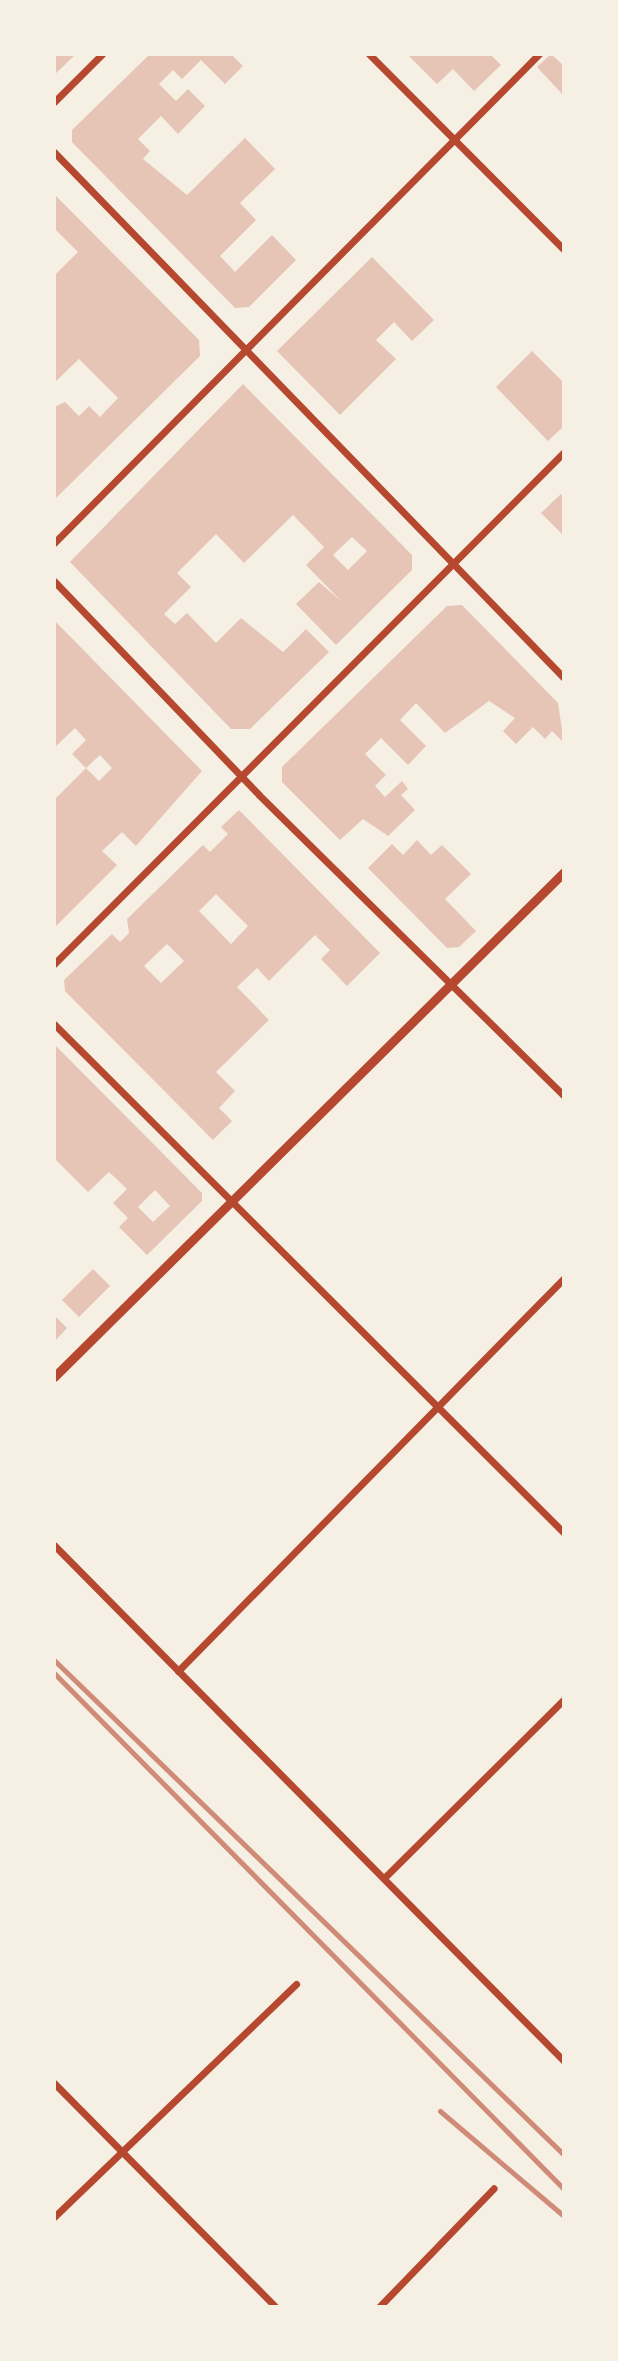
<!DOCTYPE html>
<html>
<head>
<meta charset="utf-8">
<style>
  body { margin:0 }
  #map { position:relative; width:618px; height:2361px; overflow:hidden; background:#f6efe4; font-family:Jost,sans-serif }
  div>[style] { position:absolute }
  [style*='--x'] { left:calc(var(--x)*1px); top:calc(var(--y)*1px); width:calc(var(--w)*1px); rotate:calc(var(--a)*1deg) }
  .building>* { inset:0; background:#e6c5b7 }
  .minor>* { height:7px; margin:-3.5px; padding:0 3.5px; transform-origin:3.5px; border-radius:3.5px; background:#b5482f }
  .tertiary>* { height:9px; margin:-4.5px; padding:0 4.5px; transform-origin:4.5px; border-radius:4.5px; background:#b5482f }
  .rail>* { height:5px; margin:-2.5px; padding:0 2.5px; transform-origin:2.5px; border-radius:2.5px; background:#cf8b77 }
  span { translate:-50% -50%; white-space:nowrap; text-align:center; line-height:1.15; -webkit-text-stroke:5px #f6efe4; paint-order:stroke }
  .frame { position:absolute; inset:0; border:56px solid #f6efe4; pointer-events:none }
</style>
</head>
<body>
<div id="map">
  <div class="building">
    <i style="clip-path:polygon(54px 54px,76px 54px,54px 75px)"></i>
    <i style="clip-path:polygon(150px 54px,231px 54px,243px 66px,225px 84px,201px 60px,182px 79px,173px 70px,159px 84px,176px 101px,188px 89px,205px 106px,178px 134px,161px 116px,138px 139px,150px 151px,143px 159px,187px 195px,245px 138px,275px 169px,240px 203px,256px 220px,220px 256px,235px 272px,272px 235px,296px 260px,249px 307px,235px 308px,72px 142px,72px 130px)"></i>
    <i style="clip-path:polygon(407px 54px,490px 54px,501px 65px,474px 91px,453px 69px,437px 84px)"></i>
    <i style="clip-path:polygon(551px 54px,564px 66px,564px 96px,537px 67px)"></i>
    <i style="clip-path:polygon(54px 194px,199px 340px,200px 356px,54px 500px,54px 407px,65px 402px,79px 416px,89px 406px,100px 417px,118px 398px,79px 359px,54px 383px,54px 276px,78px 252px,54px 228px)"></i>
    <i style="clip-path:polygon(372px 257px,434px 320px,412px 341px,394px 322px,376px 340px,396px 359px,340px 415px,277px 351px)"></i>
    <i style="clip-path:polygon(532px 351px,564px 383px,564px 426px,548px 441px,496px 387px)"></i>
    <i style="clip-path:polygon(evenodd,243px 384px,412px 555px,412px 570px,336px 645px,296px 604px,319px 582px,342px 602px,306px 565px,324px 547px,293px 515px,244px 563px,216px 534px,177px 573px,191px 587px,164px 614px,175px 624px,187px 613px,216px 643px,241px 618px,283px 652px,306px 629px,329px 652px,250px 729px,231px 729px,70px 562px,243px 384px,352px 537px,367px 551px,348px 570px,333px 555px,352px 537px)"></i>
    <i style="clip-path:polygon(561px 494px,564px 497px,564px 536px,541px 513px)"></i>
    <i style="clip-path:polygon(462px 605px,558px 703px,564px 743px,552px 731px,545px 739px,533px 727px,516px 744px,503px 731px,515px 718px,489px 701px,445px 733px,416px 703px,400px 720px,426px 746px,408px 765px,381px 738px,365px 754px,386px 775px,375px 786px,385px 797px,402px 781px,408px 789px,401px 795px,415px 810px,388px 836px,363px 819px,340px 840px,282px 782px,282px 767px,447px 606px)"></i>
    <i style="clip-path:polygon(evenodd,54px 620px,202px 771px,136px 846px,122px 832px,102px 851px,117px 865px,54px 928px,54px 800px,86px 768px,72px 754px,86px 740px,75px 728px,54px 748px,54px 620px,100px 755px,112px 768px,99px 781px,86px 768px,100px 755px)"></i>
    <i style="clip-path:polygon(evenodd,239px 810px,380px 953px,347px 986px,321px 959px,330px 950px,315px 935px,269px 981px,257px 968px,237px 987px,269px 1020px,216px 1072px,235px 1091px,219px 1108px,232px 1121px,213px 1140px,65px 991px,64px 980px,112px 934px,120px 942px,129px 933px,127px 919px,203px 845px,210px 852px,228px 834px,221px 827px,239px 810px,216px 894px,248px 926px,231px 944px,199px 911px,216px 894px,239px 810px,167px 944px,184px 961px,161px 983px,144px 966px,167px 944px)"></i>
    <i style="clip-path:polygon(417px 840px,431px 855px,442px 845px,471px 874px,445px 899px,476px 931px,459px 947px,447px 948px,368px 868px,392px 844px,403px 855px)"></i>
    <i style="clip-path:polygon(evenodd,54px 1044px,202px 1193px,202px 1201px,147px 1255px,119px 1227px,128px 1218px,113px 1203px,127px 1189px,109px 1172px,88px 1192px,54px 1158px,54px 1044px,155px 1190px,170px 1206px,153px 1222px,138px 1207px,155px 1190px)"></i>
    <i style="clip-path:polygon(93px 1269px,110px 1286px,79px 1317px,62px 1300px)"></i>
    <i style="clip-path:polygon(54px 1315px,67px 1328px,54px 1342px)"></i>
  </div>
  <div class="minor">
    <i style="--x:369;--y:54;--w:276;--a:45.1"></i>
    <i style="--x:54;--y:102;--w:68;--a:-45"></i>
    <i style="--x:54;--y:152;--w:733;--a:45.88"></i>
    <i style="--x:54;--y:543;--w:689;--a:-45.24"></i>
    <i style="--x:54;--y:581;--w:296;--a:46.2"></i>
    <i style="--x:259;--y:795;--w:429;--a:44.6"></i>
    <i style="--x:54;--y:964;--w:723;--a:-45.11"></i>
    <i style="--x:54;--y:1024;--w:721;--a:44.94"></i>
    <i style="--x:54;--y:1545;--w:726;--a:45.34"></i>
    <i style="--x:178;--y:1671;--w:551;--a:-45.51"></i>
    <i style="--x:384;--y:1878;--w:254;--a:-44.8"></i>
    <i style="--x:54;--y:2083;--w:315;--a:45.3"></i>
    <i style="--x:54;--y:2217;--w:336;--a:-43.9"></i>
    <i style="--x:379;--y:2307;--w:165;--a:-46"></i>
  </div>
  <div class="tertiary">
    <i style="--x:54;--y:1377;--w:718;--a:-44.72"></i>
  </div>
  <div class="rail">
    <i style="--x:54;--y:1660;--w:711;--a:44.14"></i>
    <i style="--x:54;--y:1673;--w:726;--a:45.34"></i>
    <i style="--x:440;--y:2111;--w:162;--a:40.3"></i>
  </div>
  <div class="frame"></div>
</div>
</body>
</html>
